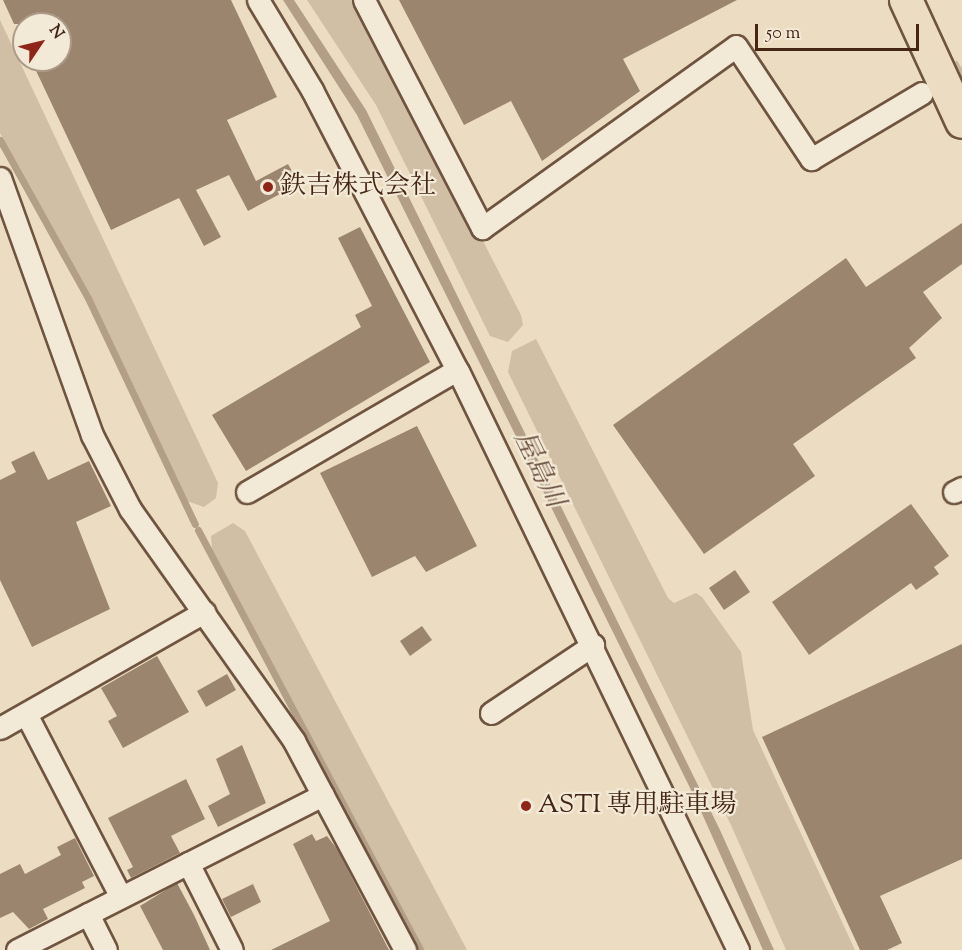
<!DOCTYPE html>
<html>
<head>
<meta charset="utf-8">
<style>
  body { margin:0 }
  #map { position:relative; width:962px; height:950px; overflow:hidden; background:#ecddc2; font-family:"Sorts Mill Goudy","Noto Serif JP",serif }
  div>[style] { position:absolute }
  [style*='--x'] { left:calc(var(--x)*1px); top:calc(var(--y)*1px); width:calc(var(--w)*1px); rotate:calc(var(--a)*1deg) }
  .green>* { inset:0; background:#d0bea5 }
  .water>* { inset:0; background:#b39f87 }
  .stream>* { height:7px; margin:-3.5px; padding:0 3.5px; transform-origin:3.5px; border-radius:3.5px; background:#b39f87 }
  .building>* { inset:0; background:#9c856f }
  .minor-tunnel>* { height:21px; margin-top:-10.5px; transform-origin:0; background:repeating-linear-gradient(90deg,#cbb89f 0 21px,transparent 0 31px) }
  .roads { filter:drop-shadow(2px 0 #6f5440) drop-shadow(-2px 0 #6f5440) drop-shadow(0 2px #6f5440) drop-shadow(0 -2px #6f5440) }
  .minor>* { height:21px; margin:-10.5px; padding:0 10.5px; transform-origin:10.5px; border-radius:10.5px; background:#f3e9d7 }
  .highway>* { height:32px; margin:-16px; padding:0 16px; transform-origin:16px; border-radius:16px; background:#ecddc2 }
  .dots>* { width:16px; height:16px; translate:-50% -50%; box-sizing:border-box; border:3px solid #f3e9d7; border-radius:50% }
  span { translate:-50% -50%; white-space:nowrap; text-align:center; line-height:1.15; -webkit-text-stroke:4.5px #f3e9d7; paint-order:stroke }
  .poi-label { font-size:26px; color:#452615 }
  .left { translate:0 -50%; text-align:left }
  .water-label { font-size:27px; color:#664a37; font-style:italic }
  .north { position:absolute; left:12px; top:12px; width:60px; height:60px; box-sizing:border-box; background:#f3e9d7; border:2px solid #ad9b89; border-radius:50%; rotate:55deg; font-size:16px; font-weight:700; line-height:24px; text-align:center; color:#452615 }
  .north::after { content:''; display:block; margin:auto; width:21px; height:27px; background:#8f2418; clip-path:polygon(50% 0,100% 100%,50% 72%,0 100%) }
  .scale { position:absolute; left:755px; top:24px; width:164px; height:27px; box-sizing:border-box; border:3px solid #452615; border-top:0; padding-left:8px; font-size:18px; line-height:21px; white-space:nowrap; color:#452615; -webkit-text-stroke:4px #f3e9d7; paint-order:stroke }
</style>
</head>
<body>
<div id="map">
  <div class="green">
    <i style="clip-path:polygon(307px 0,359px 0,521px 315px,523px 325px,508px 342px,490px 336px,376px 105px)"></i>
    <i style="clip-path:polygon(0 20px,218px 483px,216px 498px,204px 507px,187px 501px,96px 307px,0 133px)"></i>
    <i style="clip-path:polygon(536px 339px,668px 598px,674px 603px,696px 593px,702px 597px,741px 652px,753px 730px,855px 950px,786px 950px,731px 825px,508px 372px,512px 351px)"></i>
    <i style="clip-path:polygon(233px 523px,245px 531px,467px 950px,424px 950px,212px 549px,211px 536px)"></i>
  </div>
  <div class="water">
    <i style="clip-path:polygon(283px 0,294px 0,366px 110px,720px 830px,774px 950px,763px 950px,695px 798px,357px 115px)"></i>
  </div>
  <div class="stream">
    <i style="--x:0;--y:140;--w:181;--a:60.9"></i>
    <i style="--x:88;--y:298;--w:250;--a:64.7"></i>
    <i style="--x:198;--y:530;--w:475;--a:62.1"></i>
  </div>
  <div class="building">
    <i style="clip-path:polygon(3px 0,231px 0,277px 97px,227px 120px,256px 181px,288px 164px,299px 184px,248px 211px,229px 175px,196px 190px,221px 237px,204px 246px,179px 198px,111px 230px,31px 60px,60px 60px,60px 24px,14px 24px)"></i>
    <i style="clip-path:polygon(399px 0,737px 0,623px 59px,640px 91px,542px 161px,511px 101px,464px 125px)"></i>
    <i style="clip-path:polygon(962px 223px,962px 264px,923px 292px,942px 318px,909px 348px,916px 358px,793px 444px,815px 476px,704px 554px,613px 425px,846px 258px,866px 287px)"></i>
    <i style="clip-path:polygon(360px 227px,430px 362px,246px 471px,212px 415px,361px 327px,355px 315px,372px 306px,338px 238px)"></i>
    <i style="clip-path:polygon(417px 426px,477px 546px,426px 572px,415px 556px,372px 577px,320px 473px)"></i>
    <i style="clip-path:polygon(34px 451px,48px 480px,89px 461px,111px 506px,76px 522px,110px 609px,32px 647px,0 580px,0 480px,16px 472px,11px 462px)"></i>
    <i style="clip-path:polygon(911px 504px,949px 556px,934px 567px,939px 574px,916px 590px,911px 583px,809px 655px,772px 602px)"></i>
    <i style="clip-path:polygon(735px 570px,750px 592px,724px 610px,709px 588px)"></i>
    <i style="clip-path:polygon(422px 626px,432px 640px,410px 656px,400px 641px)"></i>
    <i style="clip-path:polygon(962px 644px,962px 859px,880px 896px,902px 943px,887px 950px,860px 950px,762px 737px)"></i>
    <i style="clip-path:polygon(157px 656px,189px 712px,123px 748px,108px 721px,117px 716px,101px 688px)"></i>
    <i style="clip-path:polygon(227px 674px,236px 690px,206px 707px,197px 691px)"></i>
    <i style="clip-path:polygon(242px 745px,266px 803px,218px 827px,208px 806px,230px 794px,216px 759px)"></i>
    <i style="clip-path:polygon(186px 779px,205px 819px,171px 836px,180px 853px,131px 878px,127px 870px,133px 867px,108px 818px)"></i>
    <i style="clip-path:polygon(312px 834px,316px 841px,327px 836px,337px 849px,389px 950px,271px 950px,330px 921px,293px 844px)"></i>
    <i style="clip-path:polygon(75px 838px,94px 876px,82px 882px,85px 888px,43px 909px,48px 919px,29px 929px,13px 912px,0 918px,0 874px,20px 864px,25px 874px,61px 855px,57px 847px)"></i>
    <i style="clip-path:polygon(177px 883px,194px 915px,210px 950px,163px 950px,140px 906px)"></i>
    <i style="clip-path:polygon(253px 884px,261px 902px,231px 917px,222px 899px)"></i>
  </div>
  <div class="minor-tunnel">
    <i style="--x:932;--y:88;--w:36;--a:-32"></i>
  </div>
  <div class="roads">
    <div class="minor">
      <i style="--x:258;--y:0;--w:105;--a:59"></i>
      <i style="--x:312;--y:90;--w:319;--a:62.6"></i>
      <i style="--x:459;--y:373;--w:641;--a:64.19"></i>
      <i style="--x:364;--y:0;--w:257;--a:62.6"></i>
      <i style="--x:482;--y:228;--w:312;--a:-35.6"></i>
      <i style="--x:736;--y:46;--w:136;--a:56.4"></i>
      <i style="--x:811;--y:159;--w:129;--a:-30.7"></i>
      <i style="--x:0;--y:178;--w:273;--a:70.3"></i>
      <i style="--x:92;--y:435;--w:83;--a:62.8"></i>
      <i style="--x:130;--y:509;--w:284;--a:54.7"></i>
      <i style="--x:294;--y:741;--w:237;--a:62"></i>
      <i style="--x:247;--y:492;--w:243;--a:-30.2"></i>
      <i style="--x:954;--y:492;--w:9;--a:-27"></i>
      <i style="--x:491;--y:713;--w:123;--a:-33.7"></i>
      <i style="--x:26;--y:714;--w:206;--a:62.6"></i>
      <i style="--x:0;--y:728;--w:235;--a:-29.6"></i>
      <i style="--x:188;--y:863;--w:97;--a:63.2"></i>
      <i style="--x:88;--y:914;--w:40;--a:63.4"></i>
      <i style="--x:17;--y:950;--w:343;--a:-26.9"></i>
    </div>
    <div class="highway">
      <i style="--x:906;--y:0;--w:134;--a:65.3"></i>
    </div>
  </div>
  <div class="dots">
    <i style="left:268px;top:187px;background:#8f2418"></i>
    <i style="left:526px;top:806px;background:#8f2418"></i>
  </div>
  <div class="poi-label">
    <span class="left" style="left:280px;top:187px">鉄吉株式会社</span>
    <span class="left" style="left:538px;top:806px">ASTI 専用駐車場</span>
  </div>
  <div class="water-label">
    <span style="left:538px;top:470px;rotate:64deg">屋島川</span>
  </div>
  <div class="north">N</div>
  <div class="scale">50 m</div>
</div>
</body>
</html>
